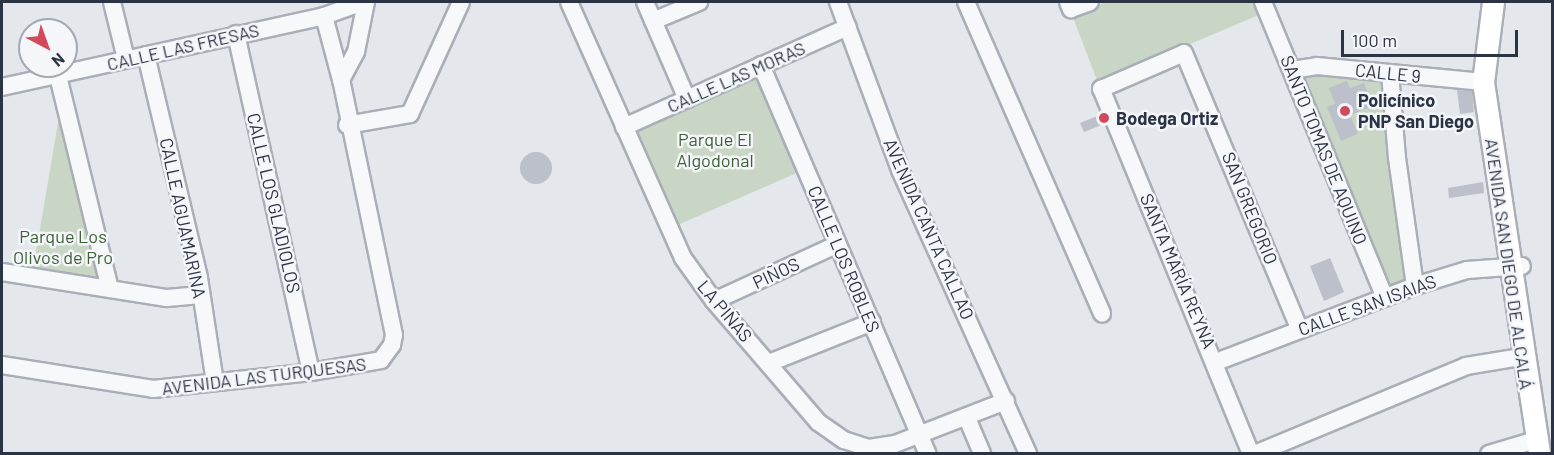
<!DOCTYPE html>
<html>
<head>
<meta charset="utf-8">
<style>
  body { margin:0 }
  #map { position:relative; width:1554px; height:455px; overflow:hidden; background:#e4e7ec; font-family:Barlow,sans-serif }
  div>[style] { position:absolute }
  [style*='--x'] { left:calc(var(--x)*1px); top:calc(var(--y)*1px); width:calc(var(--w)*1px); rotate:calc(var(--a)*1deg) }
  .green>* { inset:0; background:#c9d6c5 }
  .building>* { inset:0; background:#bbc0ca }
  .round { border-radius:50% }
  .roads { filter:drop-shadow(2px 0 #a9aeb7) drop-shadow(-2px 0 #a9aeb7) drop-shadow(0 2px #a9aeb7) drop-shadow(0 -2px #a9aeb7) }
  .minor>* { height:16px; margin:-8px; padding:0 8px; transform-origin:8px; border-radius:8px; background:#f7f8fa }
  .major>* { height:21px; margin:-10.5px; padding:0 10.5px; transform-origin:10.5px; border-radius:10.5px; background:#fff }
  .dots>* { width:16px; height:16px; translate:-50% -50%; box-sizing:border-box; border:3px solid #f4f6f9; border-radius:50% }
  span { translate:-50% -50%; white-space:nowrap; text-align:center; line-height:1.15; -webkit-text-stroke:5px #f4f6f9; paint-order:stroke }
  .street-label { font-size:18px; color:#2b3445 }
  .poi-label { font-size:18px; color:#2b3445; font-weight:700 }
  .left { translate:0 -50%; text-align:left }
  .park-label { font-size:18px; color:#3f6138 }
  .frame { position:absolute; inset:0; border:3px solid #2b3445; pointer-events:none }
  .north { position:absolute; left:18px; top:18px; width:60px; height:60px; box-sizing:border-box; background:#f4f6f9; border:2px solid #a4a8b1; border-radius:50%; rotate:139deg; font-size:16px; font-weight:700; line-height:24px; text-align:center; color:#2b3445 }
  .north::after { content:''; display:block; margin:auto; width:21px; height:27px; background:#d1495b; clip-path:polygon(50% 0,100% 100%,50% 72%,0 100%) }
  .scale { position:absolute; left:1341px; top:30px; width:177px; height:27px; box-sizing:border-box; border:3px solid #2b3445; border-top:0; padding-left:8px; font-size:18px; line-height:21px; white-space:nowrap; color:#2b3445; -webkit-text-stroke:4px #f4f6f9; paint-order:stroke }
</style>
</head>
<body>
<div id="map">
  <div class="green">
    <i style="clip-path:polygon(1106px 2px,1255px 2px,1261px 14px,1098px 83px,1072px 15px)"></i>
    <i style="clip-path:polygon(1298px 73px,1386px 76px,1412px 283px,1386px 293px)"></i>
    <i style="clip-path:polygon(756px 74px,799px 172px,673px 227px,631px 130px)"></i>
    <i style="clip-path:polygon(59px 117px,99px 281px,33px 270px)"></i>
  </div>
  <div class="building">
    <i style="clip-path:polygon(1347px 81px,1350px 88px,1364px 83px,1373px 106px,1350px 115px,1358px 134px,1341px 141px,1327px 107px,1335px 104px,1329px 88px)"></i>
    <i style="clip-path:polygon(1457px 90px,1472px 91px,1474px 112px,1460px 114px)"></i>
    <i style="clip-path:polygon(1100px 115px,1104px 124px,1084px 132px,1080px 123px)"></i>
    <i class="round" style="left:520px;top:152px;width:32px;height:32px"></i>
    <i style="clip-path:polygon(1483px 182px,1484px 193px,1449px 198px,1448px 188px)"></i>
    <i style="clip-path:polygon(1330px 258px,1344px 292px,1324px 301px,1310px 266px)"></i>
  </div>
  <div class="roads">
    <div class="minor">
      <i style="--x:112;--y:2;--w:59;--a:76.2"></i>
      <i style="--x:569;--y:2;--w:280;--a:66"></i>
      <i style="--x:683;--y:258;--w:53;--a:54.2"></i>
      <i style="--x:714;--y:301;--w:160;--a:49.3"></i>
      <i style="--x:818;--y:422;--w:32;--a:35"></i>
      <i style="--x:844;--y:440;--w:26;--a:18"></i>
      <i style="--x:869;--y:448;--w:26;--a:-9"></i>
      <i style="--x:895;--y:444;--w:119;--a:-21.2"></i>
      <i style="--x:645;--y:2;--w:106;--a:66.6"></i>
      <i style="--x:838;--y:2;--w:179;--a:69.7"></i>
      <i style="--x:900;--y:170;--w:312;--a:65.7"></i>
      <i style="--x:966;--y:2;--w:340;--a:66.4"></i>
      <i style="--x:1068;--y:2;--w:8;--a:67"></i>
      <i style="--x:1071;--y:9;--w:20;--a:-20"></i>
      <i style="--x:1263;--y:2;--w:320;--a:67.6"></i>
      <i style="--x:324;--y:16;--w:66;--a:75.1"></i>
      <i style="--x:653;--y:21;--w:50;--a:-22.4"></i>
      <i style="--x:236;--y:34;--w:346;--a:77.5"></i>
      <i style="--x:146;--y:55;--w:229;--a:76.6"></i>
      <i style="--x:199;--y:278;--w:105;--a:81.3"></i>
      <i style="--x:761;--y:65;--w:423;--a:66.8"></i>
      <i style="--x:1292;--y:70;--w:25;--a:-9"></i>
      <i style="--x:1317;--y:66;--w:167;--a:5.5"></i>
      <i style="--x:1390;--y:73;--w:85;--a:85.3"></i>
      <i style="--x:1397;--y:158;--w:129;--a:82"></i>
      <i style="--x:58;--y:76;--w:219;--a:76.3"></i>
      <i style="--x:2;--y:87;--w:330;--a:-12.4"></i>
      <i style="--x:324;--y:16;--w:41;--a:-19.7"></i>
      <i style="--x:347;--y:125;--w:64;--a:-9.9"></i>
      <i style="--x:410;--y:114;--w:123;--a:-65.5"></i>
      <i style="--x:624;--y:127;--w:245;--a:-24.1"></i>
      <i style="--x:2;--y:272;--w:167;--a:9"></i>
      <i style="--x:167;--y:298;--w:34;--a:-5"></i>
      <i style="--x:714;--y:301;--w:136;--a:-24.7"></i>
      <i style="--x:1216;--y:362;--w:213;--a:-20.9"></i>
      <i style="--x:1415;--y:286;--w:54;--a:-17.1"></i>
      <i style="--x:1467;--y:270;--w:55;--a:-4.2"></i>
      <i style="--x:769;--y:363;--w:111;--a:-21.7"></i>
      <i style="--x:2;--y:365;--w:153;--a:9"></i>
      <i style="--x:153;--y:389;--w:159;--a:-6.1"></i>
      <i style="--x:311;--y:372;--w:71;--a:-9.7"></i>
      <i style="--x:381;--y:360;--w:19;--a:-54"></i>
      <i style="--x:392;--y:345;--w:10;--a:-79"></i>
      <i style="--x:394;--y:335;--w:260;--a:-101.7"></i>
      <i style="--x:341;--y:80;--w:32;--a:-62"></i>
      <i style="--x:356;--y:52;--w:51;--a:-78.7"></i>
      <i style="--x:967;--y:418;--w:39;--a:67"></i>
      <i style="--x:1251;--y:454;--w:395;--a:-112.3"></i>
      <i style="--x:1101;--y:89;--w:90;--a:-23.4"></i>
      <i style="--x:1184;--y:53;--w:300;--a:67.3"></i>
      <i style="--x:1255;--y:454;--w:229;--a:-22.6"></i>
      <i style="--x:1466;--y:366;--w:56;--a:-9.3"></i>
      <i style="--x:1489;--y:454;--w:48;--a:-16.9"></i>
    </div>
    <div class="major">
      <i style="--x:1493;--y:2;--w:81;--a:97.1"></i>
      <i style="--x:1483;--y:82;--w:376;--a:81.4"></i>
    </div>
  </div>
  <div class="dots">
    <i style="left:1345px;top:111px;background:#d1495b"></i>
    <i style="left:1104px;top:118px;background:#d1495b"></i>
  </div>
  <div class="street-label">
    <span style="left:183px;top:47px;rotate:-13deg">CALLE LAS FRESAS</span>
    <span style="left:1388px;top:73px;rotate:6deg">CALLE 9</span>
    <span style="left:736px;top:77px;rotate:-24deg">CALLE LAS MORAS</span>
    <span style="left:1324px;top:150px;rotate:68deg">SANTO TOMAS DE AQUINO</span>
    <span style="left:274px;top:203px;rotate:77deg">CALLE LOS GLADIOLOS</span>
    <span style="left:1250px;top:208px;rotate:68deg">SAN GREGORIO</span>
    <span style="left:183px;top:218px;rotate:78deg">CALLE AGUAMARINA</span>
    <span style="left:929px;top:229px;rotate:66deg">AVENIDA CANTA CALLAO</span>
    <span style="left:844px;top:259px;rotate:67deg">CALLE LOS ROBLES</span>
    <span style="left:1509px;top:264px;rotate:82deg">AVENIDA SAN DIEGO DE ALCALÁ</span>
    <span style="left:1178px;top:271px;rotate:67deg">SANTA MARÍA REYNA</span>
    <span style="left:776px;top:273px;rotate:-25deg">PIÑOS</span>
    <span style="left:1367px;top:305px;rotate:-20deg">CALLE SAN ISAIAS</span>
    <span style="left:725px;top:311px;rotate:50deg">LA PIÑAS</span>
    <span style="left:264px;top:376px;rotate:-7deg">AVENIDA LAS TURQUESAS</span>
  </div>
  <div class="poi-label">
    <span class="left" style="left:1358px;top:111px">Policínico<br>PNP San Diego</span>
    <span class="left" style="left:1116px;top:118px">Bodega Ortiz</span>
  </div>
  <div class="park-label">
    <span style="left:715px;top:150px">Parque El<br>Algodonal</span>
    <span style="left:63px;top:247px">Parque Los<br>Olivos de Pro</span>
  </div>
  <div class="frame"></div>
  <div class="north">N</div>
  <div class="scale">100 m</div>
</div>
</body>
</html>
